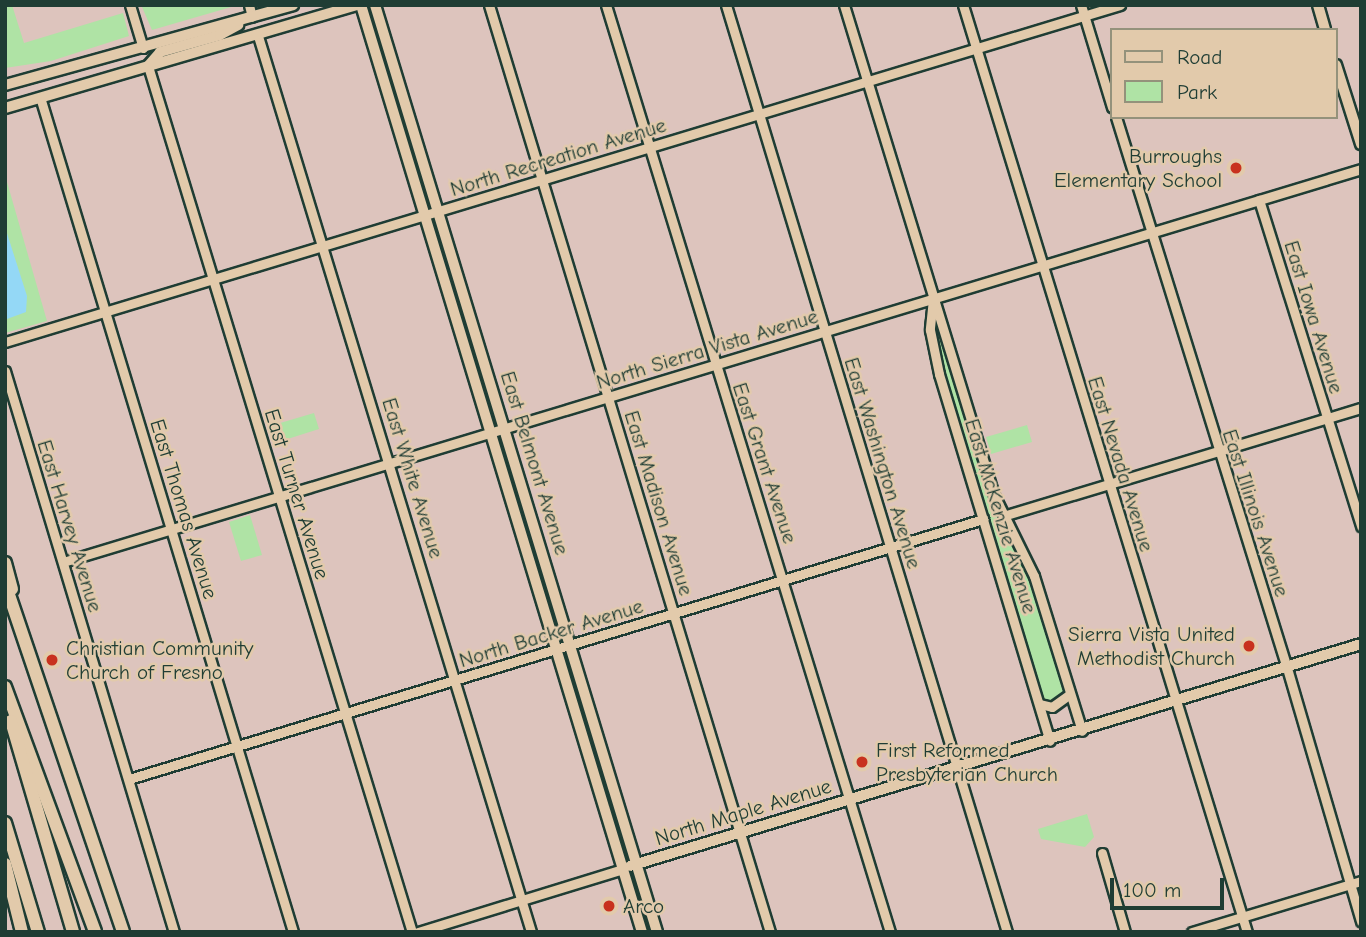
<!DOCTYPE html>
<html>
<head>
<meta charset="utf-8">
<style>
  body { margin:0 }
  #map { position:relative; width:1366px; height:937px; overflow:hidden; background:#ddc4bd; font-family:"Comic Neue",sans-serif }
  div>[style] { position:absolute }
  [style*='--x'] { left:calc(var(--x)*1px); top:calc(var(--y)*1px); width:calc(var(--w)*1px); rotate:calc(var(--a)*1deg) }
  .green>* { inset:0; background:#afe3a5 }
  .water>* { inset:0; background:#94d8f6 }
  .roads { filter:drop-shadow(2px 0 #1f3d34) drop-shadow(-2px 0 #1f3d34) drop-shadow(0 2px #1f3d34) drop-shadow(0 -2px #1f3d34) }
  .minor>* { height:9px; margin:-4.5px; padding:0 4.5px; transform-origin:4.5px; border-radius:4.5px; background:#e2caab }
  .major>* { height:10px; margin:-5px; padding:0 5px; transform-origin:5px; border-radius:5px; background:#e2caab }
  .highway>* { height:12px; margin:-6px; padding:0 6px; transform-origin:6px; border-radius:6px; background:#e2caab }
  .dots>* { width:19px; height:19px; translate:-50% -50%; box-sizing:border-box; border:4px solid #e2caab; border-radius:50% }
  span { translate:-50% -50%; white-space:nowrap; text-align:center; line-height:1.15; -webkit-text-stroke:5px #e2caab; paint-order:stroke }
  .poi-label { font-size:21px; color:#1f3d34 }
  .right { translate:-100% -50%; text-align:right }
  .left { translate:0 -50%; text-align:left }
  .street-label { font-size:21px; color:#1f3d34 }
  .frame { position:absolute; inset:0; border:7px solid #1f3d34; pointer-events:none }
  .legend { position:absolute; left:1110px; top:28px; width:228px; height:91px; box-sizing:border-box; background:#e2caab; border:2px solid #94927b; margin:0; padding:9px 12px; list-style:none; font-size:21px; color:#1f3d34 }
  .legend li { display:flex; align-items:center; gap:14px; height:35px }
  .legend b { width:35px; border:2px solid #94927b }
  .scale { position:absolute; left:1110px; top:878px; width:114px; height:32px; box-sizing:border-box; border:4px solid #1f3d34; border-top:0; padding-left:9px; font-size:21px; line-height:24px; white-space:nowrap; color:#1f3d34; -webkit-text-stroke:5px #e2caab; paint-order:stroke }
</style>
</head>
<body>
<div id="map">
  <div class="green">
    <i style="clip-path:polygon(5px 5px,12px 5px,24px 43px,123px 13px,129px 36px,51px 61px,5px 68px)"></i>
    <i style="clip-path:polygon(150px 5px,238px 5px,152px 30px,142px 7px)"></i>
    <i style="clip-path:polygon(5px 175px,47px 321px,5px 333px)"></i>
    <i style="clip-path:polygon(934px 311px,994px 510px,1029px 576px,1064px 691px,1051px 702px,1042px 697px,946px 382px)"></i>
    <i style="clip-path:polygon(314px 413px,319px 429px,275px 443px,270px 426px)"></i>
    <i style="clip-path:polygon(1027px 425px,1032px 442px,991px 454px,986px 437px)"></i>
    <i style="clip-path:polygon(250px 515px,262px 555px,241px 561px,229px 522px)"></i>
    <i style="clip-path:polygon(1087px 814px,1094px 837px,1085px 847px,1041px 839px,1038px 829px)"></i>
  </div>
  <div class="water">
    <i style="clip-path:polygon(5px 227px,27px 296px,26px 312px,7px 319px)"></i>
  </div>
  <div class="roads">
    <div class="minor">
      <i style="--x:130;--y:5;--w:45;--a:73.2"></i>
      <i style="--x:249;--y:5;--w:12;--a:76"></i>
      <i style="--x:489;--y:5;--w:969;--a:73.14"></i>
      <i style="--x:606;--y:5;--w:970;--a:72.97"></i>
      <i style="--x:726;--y:5;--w:969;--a:73.14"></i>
      <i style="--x:844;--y:5;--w:512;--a:72.98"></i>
      <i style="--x:994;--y:495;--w:90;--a:63.7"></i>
      <i style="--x:1034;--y:576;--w:162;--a:72.8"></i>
      <i style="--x:963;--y:5;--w:970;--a:72.97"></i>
      <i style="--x:1081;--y:5;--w:107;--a:73.1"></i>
      <i style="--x:258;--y:36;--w:937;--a:73.05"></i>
      <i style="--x:148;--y:66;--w:905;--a:73.05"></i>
      <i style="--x:40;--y:97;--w:872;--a:73.14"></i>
      <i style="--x:1116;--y:117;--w:577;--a:72.76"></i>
      <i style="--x:1287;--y:668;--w:264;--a:73.7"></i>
      <i style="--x:1259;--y:200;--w:342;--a:72.6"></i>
      <i style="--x:933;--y:299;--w:31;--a:96"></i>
      <i style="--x:930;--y:330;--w:45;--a:78.4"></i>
      <i style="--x:939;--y:374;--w:383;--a:73.2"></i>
      <i style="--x:5;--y:342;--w:1165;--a:-16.82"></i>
      <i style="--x:5;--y:371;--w:586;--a:73.24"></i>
      <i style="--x:1003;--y:516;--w:374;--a:-16.8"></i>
      <i style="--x:63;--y:562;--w:1356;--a:-16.84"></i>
      <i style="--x:1040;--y:704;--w:12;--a:14"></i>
      <i style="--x:1052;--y:707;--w:22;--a:-36"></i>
      <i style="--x:129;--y:779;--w:893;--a:-16.93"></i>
      <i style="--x:1102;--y:853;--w:82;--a:73.8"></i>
      <i style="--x:418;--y:932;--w:214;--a:-17.1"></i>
      <i style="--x:1192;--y:932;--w:177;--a:-16.8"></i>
    </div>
    <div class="major">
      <i style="--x:361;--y:5;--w:969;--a:73.14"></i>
      <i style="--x:375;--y:5;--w:969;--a:73.08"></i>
      <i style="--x:1318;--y:5;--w:26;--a:74"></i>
      <i style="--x:1336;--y:65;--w:83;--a:72.4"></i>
      <i style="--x:148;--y:66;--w:18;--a:-49"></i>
      <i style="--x:160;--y:52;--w:62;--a:-15.8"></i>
      <i style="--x:220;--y:35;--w:21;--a:-29"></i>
      <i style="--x:5;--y:85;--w:299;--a:-15.5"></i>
      <i style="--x:5;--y:108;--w:368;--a:-16.3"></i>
      <i style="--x:630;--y:866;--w:764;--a:-16.89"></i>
    </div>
    <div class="highway">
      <i style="--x:5;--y:563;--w:27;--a:75"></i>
      <i style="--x:5;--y:583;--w:368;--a:71.3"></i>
      <i style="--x:5;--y:687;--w:261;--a:69.8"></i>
      <i style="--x:11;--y:721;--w:220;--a:73.6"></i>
      <i style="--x:5;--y:823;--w:114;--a:73.2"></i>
      <i style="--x:5;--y:864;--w:70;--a:76"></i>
    </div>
  </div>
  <div class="dots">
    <i style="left:1236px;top:168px;background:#c8321e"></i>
    <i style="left:1249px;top:646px;background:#c8321e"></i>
    <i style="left:52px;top:660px;background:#c8321e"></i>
    <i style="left:862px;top:762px;background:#c8321e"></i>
    <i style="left:609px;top:906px;background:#c8321e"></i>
  </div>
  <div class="poi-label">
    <span class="right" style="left:1222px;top:168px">Burroughs<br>Elementary School</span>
    <span class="right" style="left:1235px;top:646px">Sierra Vista United<br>Methodist Church</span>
    <span class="left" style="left:66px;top:660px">Christian Community<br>Church of Fresno</span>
    <span class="left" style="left:876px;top:762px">First Reformed<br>Presbyterian Church</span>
    <span class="left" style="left:623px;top:906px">Arco</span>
  </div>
  <div class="street-label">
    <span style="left:558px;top:157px;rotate:-17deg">North Recreation Avenue</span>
    <span style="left:1314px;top:317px;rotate:73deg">East Iowa Avenue</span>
    <span style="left:707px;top:349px;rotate:-17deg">North Sierra Vista Avenue</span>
    <span style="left:535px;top:463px;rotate:73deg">East Belmont Avenue</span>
    <span style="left:765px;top:463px;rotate:72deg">East Grant Avenue</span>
    <span style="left:883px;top:463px;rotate:73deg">East Washington Avenue</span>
    <span style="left:1121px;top:464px;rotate:73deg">East Nevada Avenue</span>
    <span style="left:413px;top:478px;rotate:73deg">East White Avenue</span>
    <span style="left:297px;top:494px;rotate:73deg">East Turner Avenue</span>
    <span style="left:659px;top:503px;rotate:73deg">East Madison Avenue</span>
    <span style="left:184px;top:509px;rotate:73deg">East Thomas Avenue</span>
    <span style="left:1256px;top:513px;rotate:72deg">East Illinois Avenue</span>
    <span style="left:1001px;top:516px;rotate:73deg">East McKenzie Avenue</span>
    <span style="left:70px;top:526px;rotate:73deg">East Harvey Avenue</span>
    <span style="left:551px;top:633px;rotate:-17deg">North Backer Avenue</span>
    <span style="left:743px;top:812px;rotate:-17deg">North Maple Avenue</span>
  </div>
  <div class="frame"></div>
  <ul class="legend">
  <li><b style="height:9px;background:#e2caab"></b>Road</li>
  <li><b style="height:19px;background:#afe3a5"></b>Park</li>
  </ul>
  <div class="scale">100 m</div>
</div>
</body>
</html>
